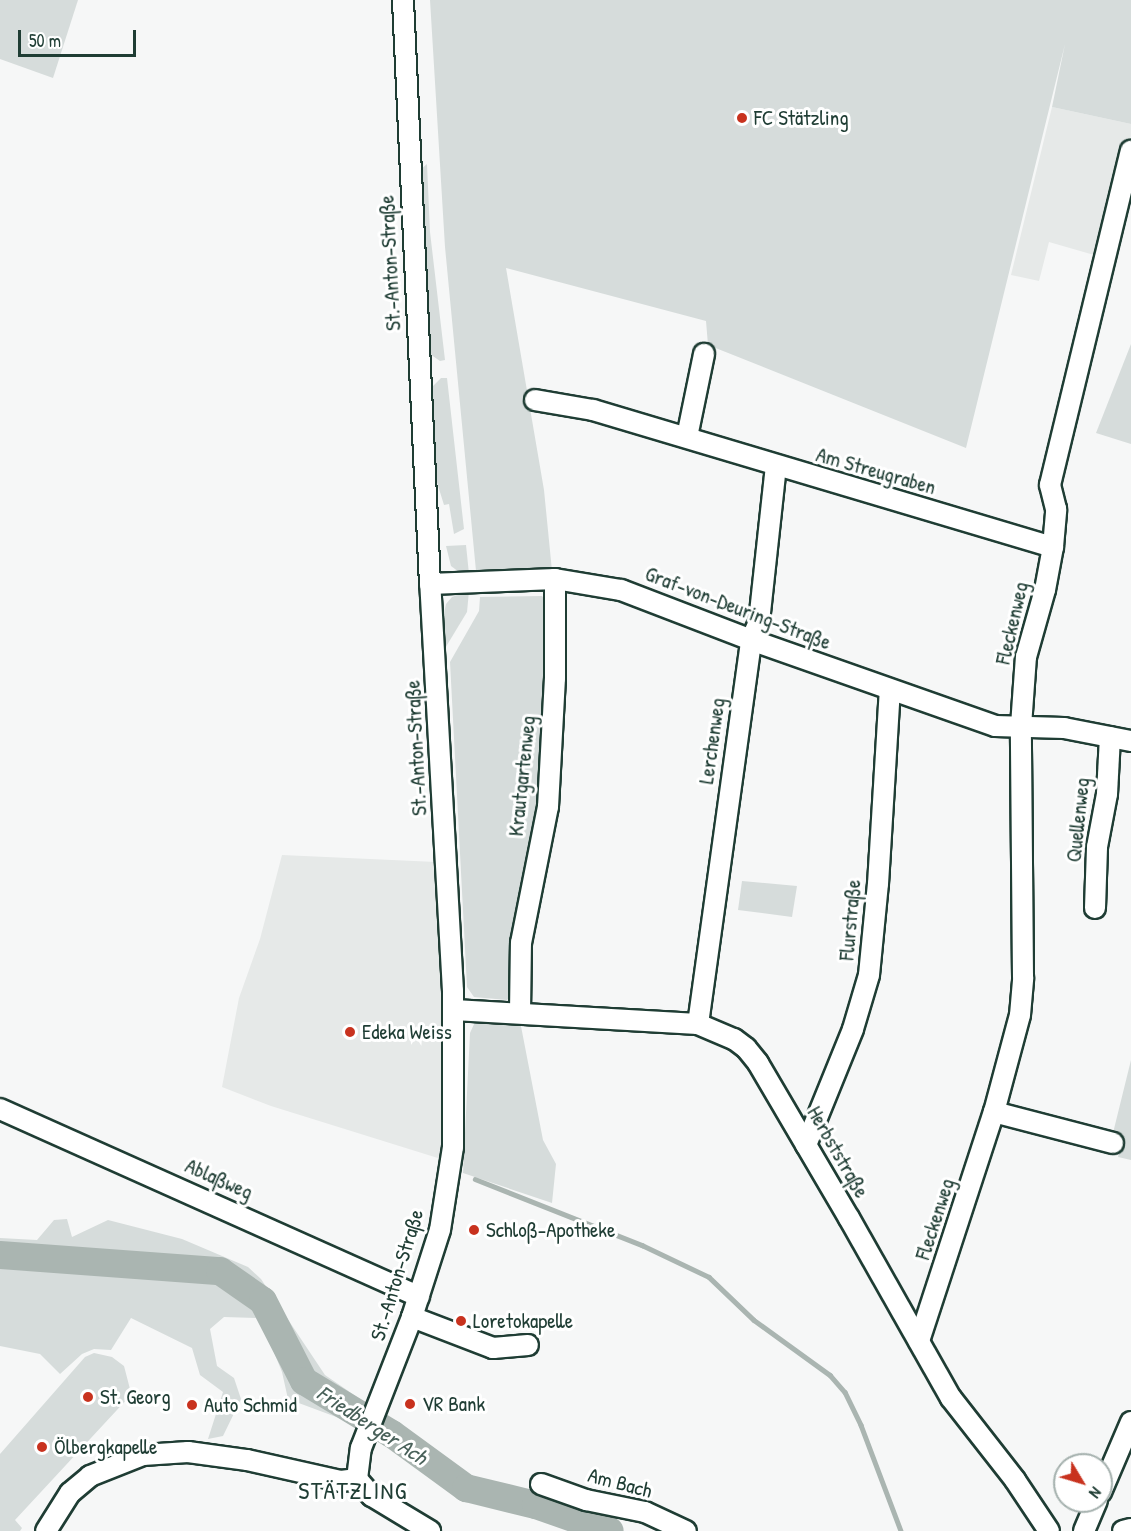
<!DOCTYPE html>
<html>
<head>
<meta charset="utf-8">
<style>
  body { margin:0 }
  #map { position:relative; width:1131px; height:1531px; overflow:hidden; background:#f6f7f7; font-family:"Patrick Hand",sans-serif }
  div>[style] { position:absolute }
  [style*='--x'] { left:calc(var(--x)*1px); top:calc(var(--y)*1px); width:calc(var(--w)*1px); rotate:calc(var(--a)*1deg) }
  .built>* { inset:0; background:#e6e9e8 }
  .green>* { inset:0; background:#d6dcdb }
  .stream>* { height:4.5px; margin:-2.25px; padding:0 2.25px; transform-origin:2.25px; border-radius:2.25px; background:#aab5b1 }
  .river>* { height:28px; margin:-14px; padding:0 14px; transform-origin:14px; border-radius:14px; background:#aab5b1 }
  .roads { filter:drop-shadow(2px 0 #1f3d34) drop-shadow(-2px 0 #1f3d34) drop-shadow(0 2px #1f3d34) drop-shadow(0 -2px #1f3d34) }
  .minor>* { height:20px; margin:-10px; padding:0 10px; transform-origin:10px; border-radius:10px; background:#fff }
  .dots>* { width:16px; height:16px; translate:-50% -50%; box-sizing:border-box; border:3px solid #fff; border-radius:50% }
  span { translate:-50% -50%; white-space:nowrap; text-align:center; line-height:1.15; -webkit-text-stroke:6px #fff; paint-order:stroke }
  .poi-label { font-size:21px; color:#1f3d34 }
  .left { translate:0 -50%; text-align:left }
  .street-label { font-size:21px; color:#1f3d34 }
  .water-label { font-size:22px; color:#49615a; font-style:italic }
  .quarter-label { font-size:24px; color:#1f3d34; letter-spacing:1.5px }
  .north { position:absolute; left:1053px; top:1453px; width:60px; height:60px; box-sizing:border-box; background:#fff; border:2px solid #a5b1ae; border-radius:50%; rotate:128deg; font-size:16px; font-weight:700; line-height:24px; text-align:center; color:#1f3d34 }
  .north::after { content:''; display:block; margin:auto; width:21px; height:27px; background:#c8321e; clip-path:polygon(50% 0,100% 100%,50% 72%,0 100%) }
  .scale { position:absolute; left:18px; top:30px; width:118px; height:27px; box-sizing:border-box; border:3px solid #1f3d34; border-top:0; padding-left:8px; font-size:18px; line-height:21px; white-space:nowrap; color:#1f3d34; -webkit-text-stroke:4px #fff; paint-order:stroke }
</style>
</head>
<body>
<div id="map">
  <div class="built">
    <i style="clip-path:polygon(1052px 107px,1131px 124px,1131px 136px,1101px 257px,1049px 242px,1039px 281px,1011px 275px)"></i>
    <i style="clip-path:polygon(282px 855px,436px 862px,443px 1013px,441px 1159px,271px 1106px,222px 1087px,239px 998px,260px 939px)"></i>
  </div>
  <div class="green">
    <i style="clip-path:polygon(0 0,78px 0,53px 78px,0 59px)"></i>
    <i style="clip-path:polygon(430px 0,1131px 0,1131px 124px,1052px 107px,1065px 44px,966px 448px,708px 345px,706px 321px,506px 268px,544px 490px,552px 571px,476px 571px,445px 247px)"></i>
    <i style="clip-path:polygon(427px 164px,430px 232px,445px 360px,440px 361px,430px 354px,428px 319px,420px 170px)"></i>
    <i style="clip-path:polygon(1131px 344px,1131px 444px,1096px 433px)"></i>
    <i style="clip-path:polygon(441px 378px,447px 378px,464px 529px,454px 534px,449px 504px,444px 505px,435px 476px,432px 387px)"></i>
    <i style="clip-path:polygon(466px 545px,469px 574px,463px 575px,451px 566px,446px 546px)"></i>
    <i style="clip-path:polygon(469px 591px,467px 612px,444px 650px,443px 618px,446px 604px,452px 597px)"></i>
    <i style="clip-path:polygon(542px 596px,548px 604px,549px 617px,539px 824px,514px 992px,507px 1000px,474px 997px,467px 987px,450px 662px,479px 611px,480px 597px)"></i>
    <i style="clip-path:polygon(742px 881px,797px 886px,792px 917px,738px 910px)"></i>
    <i style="clip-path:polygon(483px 1017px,520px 1021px,543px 1140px,556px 1164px,552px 1203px,463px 1173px,470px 1033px,475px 1022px)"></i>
    <i style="clip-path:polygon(1131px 1060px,1131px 1160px,1118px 1157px,1123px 1136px,1113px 1133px)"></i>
    <i style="clip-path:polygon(67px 1219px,72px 1237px,108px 1220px,182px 1239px,248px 1267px,261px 1279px,325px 1375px,363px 1401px,355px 1424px,288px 1399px,282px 1372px,260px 1318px,224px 1317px,210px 1329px,217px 1366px,234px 1378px,241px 1399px,223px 1436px,208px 1439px,223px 1392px,200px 1375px,192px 1348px,131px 1318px,111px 1350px,94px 1349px,82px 1354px,60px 1374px,40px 1354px,0 1346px,0 1238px,37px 1240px,54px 1220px)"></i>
    <i style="clip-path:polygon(94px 1353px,112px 1357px,124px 1366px,130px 1389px,129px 1397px,15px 1520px,22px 1528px,20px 1531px,0 1531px,0 1454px,85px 1357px)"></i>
  </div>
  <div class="stream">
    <i style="--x:475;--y:1179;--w:180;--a:21.6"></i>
    <i style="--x:642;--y:1245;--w:74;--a:25.5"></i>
    <i style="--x:709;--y:1277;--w:62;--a:43.7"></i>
    <i style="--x:754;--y:1320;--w:94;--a:35.9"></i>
    <i style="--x:830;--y:1375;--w:23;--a:49"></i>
    <i style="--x:845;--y:1392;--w:37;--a:64"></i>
    <i style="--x:861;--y:1425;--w:113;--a:69.3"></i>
  </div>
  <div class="river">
    <i style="--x:0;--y:1255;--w:221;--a:4.2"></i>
    <i style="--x:220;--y:1271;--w:52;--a:34.9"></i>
    <i style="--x:263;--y:1301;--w:90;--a:62.9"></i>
    <i style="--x:304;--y:1381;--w:103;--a:31.1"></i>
    <i style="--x:392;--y:1434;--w:92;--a:36.1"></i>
    <i style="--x:466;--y:1488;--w:72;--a:13.7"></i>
    <i style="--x:536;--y:1505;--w:78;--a:19.4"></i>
  </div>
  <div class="roads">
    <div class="minor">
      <i style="--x:535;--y:400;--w:59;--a:9.8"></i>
      <i style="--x:593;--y:410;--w:480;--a:16.6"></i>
      <i style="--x:687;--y:437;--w:85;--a:-78.4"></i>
      <i style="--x:430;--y:584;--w:125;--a:-2.3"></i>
      <i style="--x:555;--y:579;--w:67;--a:9.5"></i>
      <i style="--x:621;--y:590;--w:139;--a:21"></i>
      <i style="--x:751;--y:640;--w:259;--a:19.4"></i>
      <i style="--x:995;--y:726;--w:69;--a:1.7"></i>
      <i style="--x:1064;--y:728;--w:68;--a:11"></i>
      <i style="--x:1095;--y:908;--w:61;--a:-88.1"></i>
      <i style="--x:1097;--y:847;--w:54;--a:-79.3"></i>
      <i style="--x:1107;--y:794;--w:57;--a:-87"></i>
      <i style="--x:454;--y:1010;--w:244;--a:3.3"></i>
      <i style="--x:698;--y:1024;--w:39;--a:23"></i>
      <i style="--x:734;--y:1039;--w:15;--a:37"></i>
      <i style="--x:746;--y:1048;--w:19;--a:51"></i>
      <i style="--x:758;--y:1063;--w:180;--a:59.6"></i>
      <i style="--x:849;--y:1218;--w:207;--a:60.5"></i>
      <i style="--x:951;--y:1398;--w:104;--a:52"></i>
      <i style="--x:1015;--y:1480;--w:61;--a:56.3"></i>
      <i style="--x:520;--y:1012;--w:69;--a:-89.2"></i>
      <i style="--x:521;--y:943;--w:139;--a:-78.8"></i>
      <i style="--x:548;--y:807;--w:129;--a:-86.9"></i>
      <i style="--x:555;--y:678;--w:99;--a:-90"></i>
      <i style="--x:698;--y:1024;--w:388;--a:-82.1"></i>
      <i style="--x:751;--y:640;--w:20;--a:-66"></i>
      <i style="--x:759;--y:622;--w:157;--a:-83.8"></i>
      <i style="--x:0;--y:1109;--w:459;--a:24.1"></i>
      <i style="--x:994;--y:1112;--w:123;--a:14.6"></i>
      <i style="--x:806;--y:1145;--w:125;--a:-67.9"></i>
      <i style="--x:853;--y:1029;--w:56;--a:-73.5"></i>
      <i style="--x:869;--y:975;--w:91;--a:-84.4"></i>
      <i style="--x:878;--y:884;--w:195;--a:-86.5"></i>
      <i style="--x:412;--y:1317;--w:87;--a:20.9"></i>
      <i style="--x:493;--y:1348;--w:35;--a:-5"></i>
      <i style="--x:919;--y:1341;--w:241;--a:-71.9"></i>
      <i style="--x:994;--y:1112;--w:100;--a:-75"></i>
      <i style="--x:1020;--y:1015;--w:38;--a:-85"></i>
      <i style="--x:1023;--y:977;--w:251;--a:-90.5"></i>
      <i style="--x:1021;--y:726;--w:69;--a:-85.9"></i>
      <i style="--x:1026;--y:657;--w:70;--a:-74.2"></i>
      <i style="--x:1045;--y:590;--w:44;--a:-79.5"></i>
      <i style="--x:1053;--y:547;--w:38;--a:-85"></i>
      <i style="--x:1056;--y:509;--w:25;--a:-104"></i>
      <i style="--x:1050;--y:485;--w:344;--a:-76.4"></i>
      <i style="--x:357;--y:1479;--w:31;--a:-83"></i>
      <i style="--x:361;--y:1448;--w:141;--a:-68.7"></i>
      <i style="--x:412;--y:1317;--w:91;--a:-72.2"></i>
      <i style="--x:440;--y:1230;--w:84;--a:-81.1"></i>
      <i style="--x:453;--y:1147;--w:156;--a:-90"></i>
      <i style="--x:453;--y:991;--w:408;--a:-93.2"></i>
      <i style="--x:430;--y:584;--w:585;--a:-92.65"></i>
      <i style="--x:357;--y:1479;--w:23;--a:49"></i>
      <i style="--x:372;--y:1496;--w:68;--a:31.1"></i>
      <i style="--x:541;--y:1484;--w:48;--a:19.6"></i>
      <i style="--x:586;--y:1500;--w:60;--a:11.5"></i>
      <i style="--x:645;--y:1512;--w:45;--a:24.9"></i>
      <i style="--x:1101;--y:1492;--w:76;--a:-66.8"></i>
      <i style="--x:46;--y:1531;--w:45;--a:-57.7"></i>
      <i style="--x:70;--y:1493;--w:26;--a:-40"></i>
      <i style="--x:90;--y:1476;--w:57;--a:-21.6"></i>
      <i style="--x:143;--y:1455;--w:45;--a:-3.8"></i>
      <i style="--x:188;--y:1452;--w:60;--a:7.7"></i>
      <i style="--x:247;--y:1460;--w:96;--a:12.6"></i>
      <i style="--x:341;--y:1481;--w:16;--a:-7"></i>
      <i style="--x:1084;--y:1531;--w:33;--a:-67"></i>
      <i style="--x:1123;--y:1531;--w:8;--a:-14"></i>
    </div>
  </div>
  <div class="dots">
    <i style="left:742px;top:118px;background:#c8321e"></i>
    <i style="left:350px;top:1032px;background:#c8321e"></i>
    <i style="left:474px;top:1230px;background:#c8321e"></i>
    <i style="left:461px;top:1321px;background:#c8321e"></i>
    <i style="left:88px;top:1397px;background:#c8321e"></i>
    <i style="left:410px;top:1404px;background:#c8321e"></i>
    <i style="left:192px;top:1405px;background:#c8321e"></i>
    <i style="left:42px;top:1447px;background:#c8321e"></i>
  </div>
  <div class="poi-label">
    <span class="left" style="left:754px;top:118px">FC Stätzling</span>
    <span class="left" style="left:362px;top:1032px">Edeka Weiss</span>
    <span class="left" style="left:486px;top:1230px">Schloß-Apotheke</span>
    <span class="left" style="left:473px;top:1321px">Loretokapelle</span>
    <span class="left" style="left:100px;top:1397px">St. Georg</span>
    <span class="left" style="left:422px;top:1404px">VR Bank</span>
    <span class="left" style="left:204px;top:1405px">Auto Schmid</span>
    <span class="left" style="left:54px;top:1447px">Ölbergkapelle</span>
  </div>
  <div class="street-label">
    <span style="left:390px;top:263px;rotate:-93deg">St.-Anton-Straße</span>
    <span style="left:876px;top:471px;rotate:16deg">Am Streugraben</span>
    <span style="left:738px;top:608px;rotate:21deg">Graf-von-Deuring-Straße</span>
    <span style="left:1012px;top:623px;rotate:-77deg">Fleckenweg</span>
    <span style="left:712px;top:741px;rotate:-82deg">Lerchenweg</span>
    <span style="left:416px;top:748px;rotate:-93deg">St.-Anton-Straße</span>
    <span style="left:522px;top:776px;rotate:-84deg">Krautgartenweg</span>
    <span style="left:1078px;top:820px;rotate:-84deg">Quellenweg</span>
    <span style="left:850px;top:920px;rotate:-85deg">Flurstraße</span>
    <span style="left:838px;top:1152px;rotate:60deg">Herbststraße</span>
    <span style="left:219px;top:1179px;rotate:24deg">Ablaßweg</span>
    <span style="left:935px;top:1219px;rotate:-72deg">Fleckenweg</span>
    <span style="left:397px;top:1275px;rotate:-73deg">St.-Anton-Straße</span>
    <span style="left:620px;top:1483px;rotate:15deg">Am Bach</span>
  </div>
  <div class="water-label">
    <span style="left:372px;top:1425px;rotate:33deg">Friedberger Ach</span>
  </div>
  <div class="quarter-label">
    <span style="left:353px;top:1491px">STÄTZLING</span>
  </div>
  <div class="north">N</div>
  <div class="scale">50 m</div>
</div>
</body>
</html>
